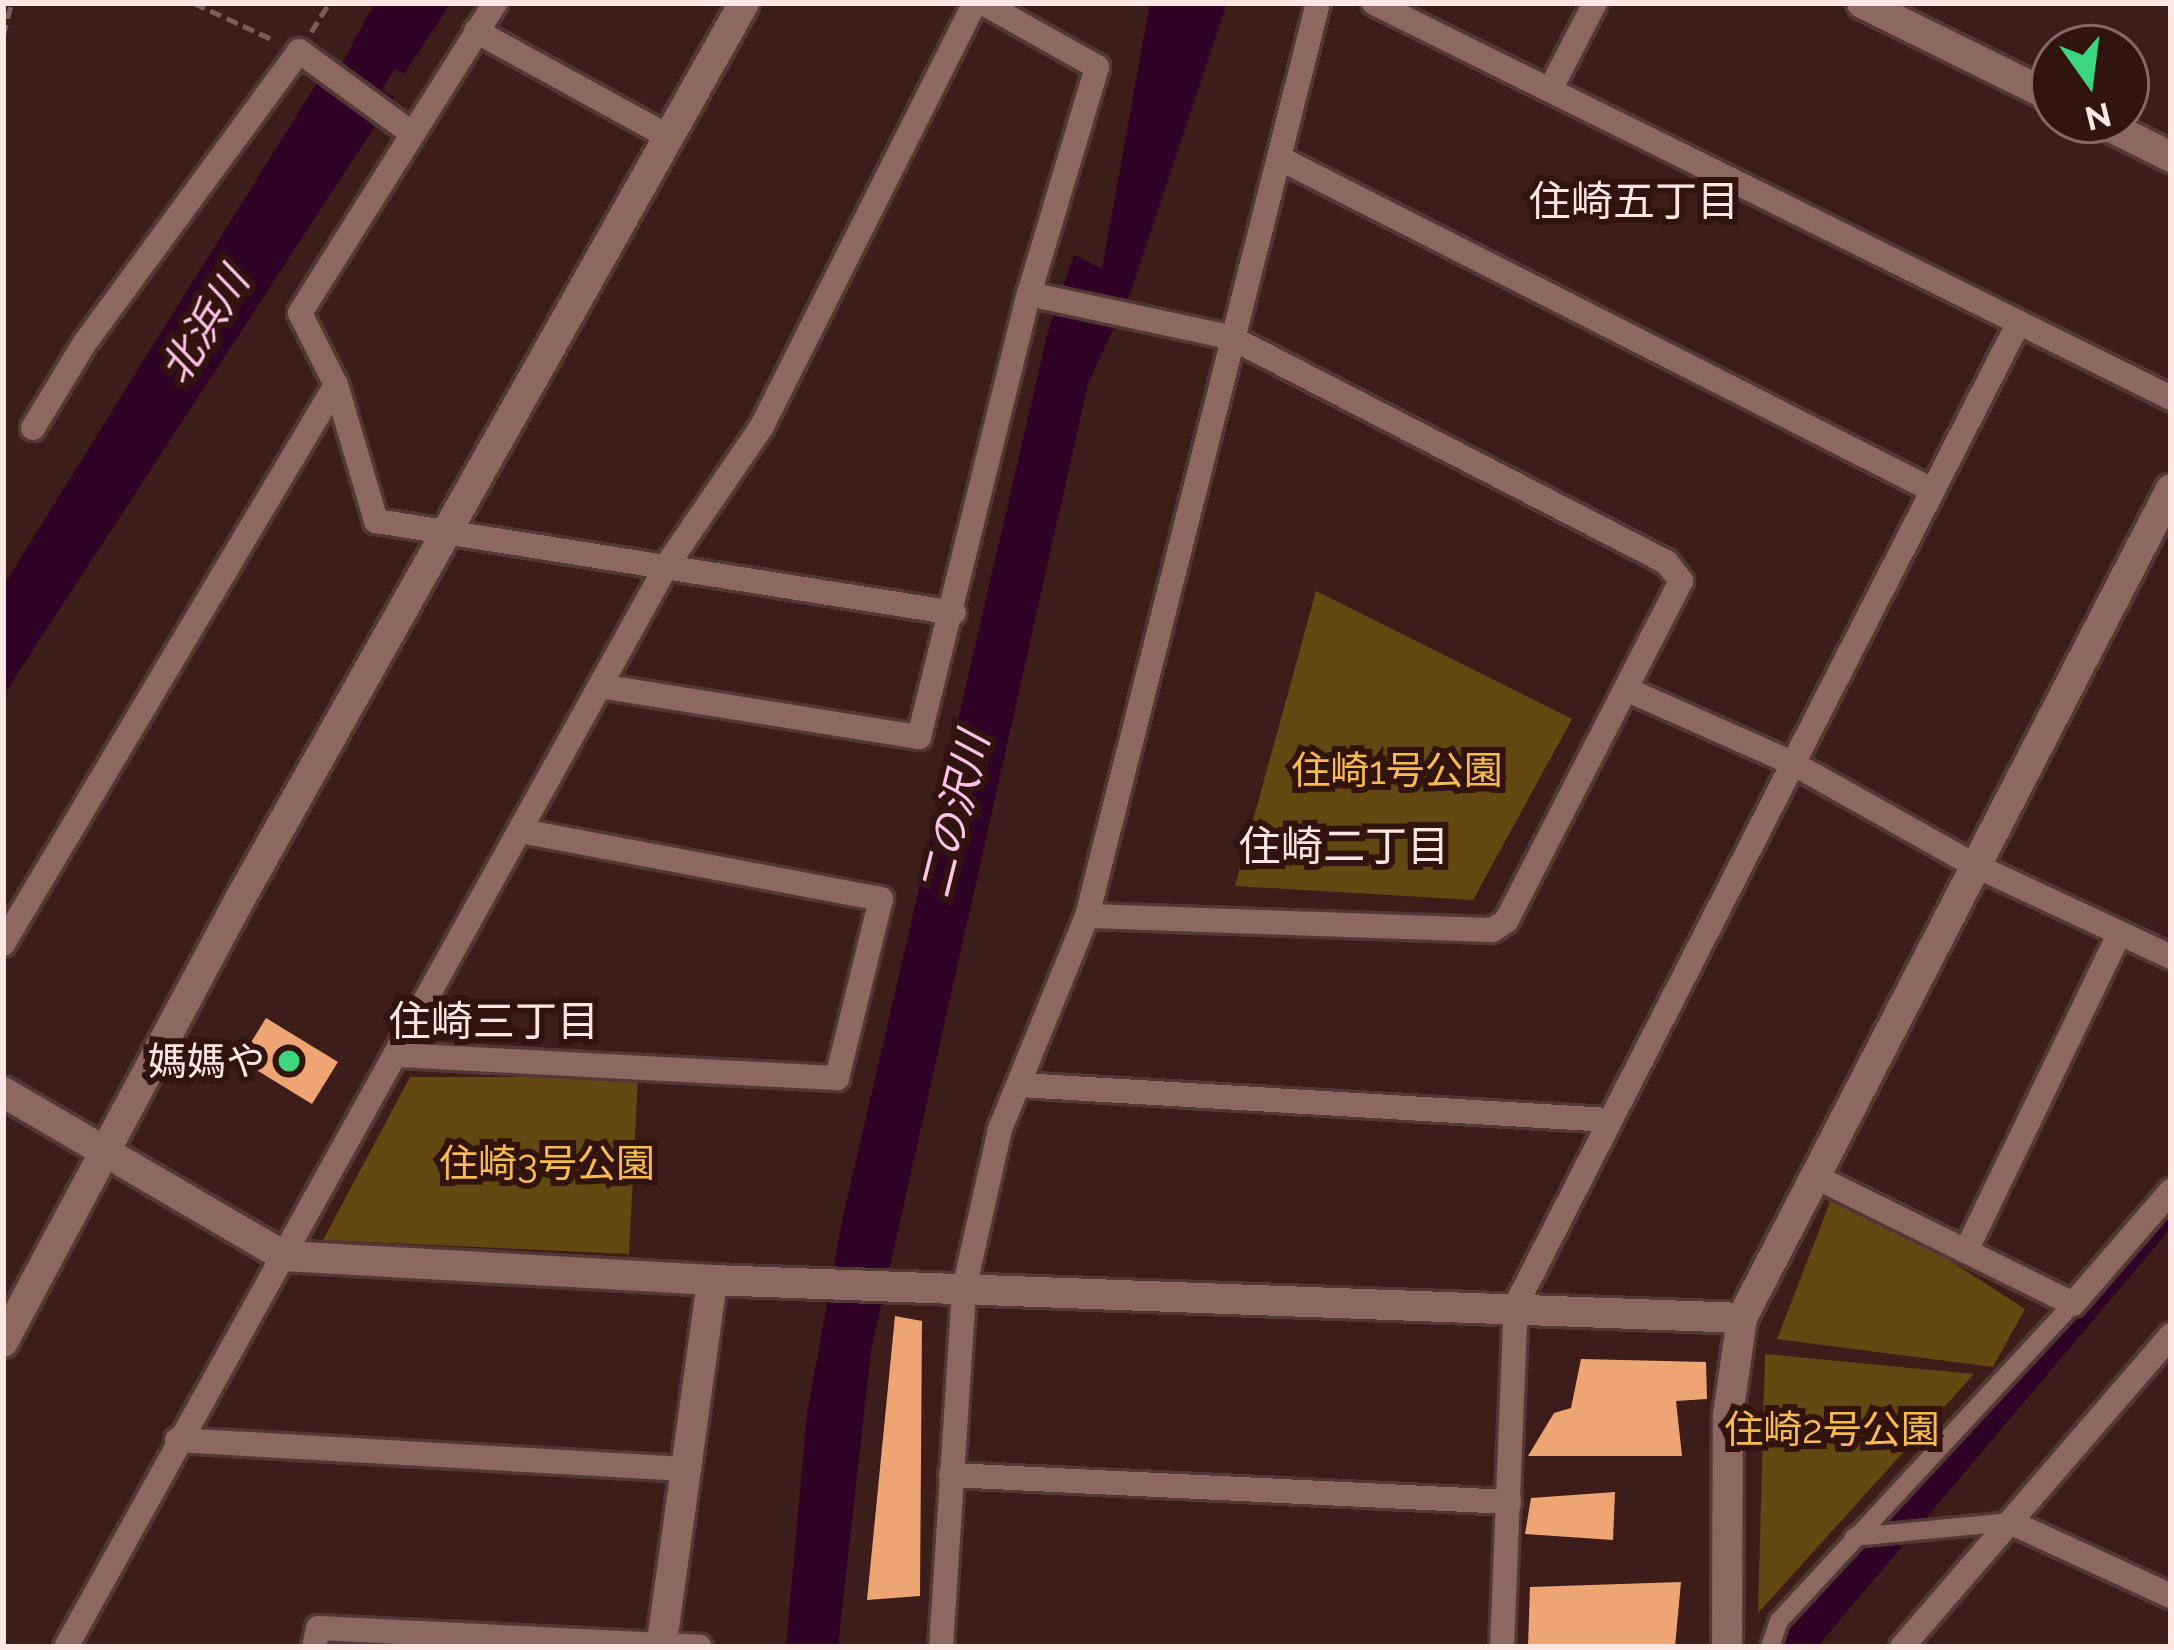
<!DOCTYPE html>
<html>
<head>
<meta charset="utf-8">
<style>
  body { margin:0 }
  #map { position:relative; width:2174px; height:1650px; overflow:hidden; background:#3c1d19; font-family:Raleway,"Noto Sans JP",sans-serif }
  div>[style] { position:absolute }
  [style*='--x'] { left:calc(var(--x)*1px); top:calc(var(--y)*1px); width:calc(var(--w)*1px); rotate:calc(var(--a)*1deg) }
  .green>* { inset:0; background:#644811 }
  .water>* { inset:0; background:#300225 }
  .river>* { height:48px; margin:-24px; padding:0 24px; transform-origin:24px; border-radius:24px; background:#300225 }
  .building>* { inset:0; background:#eea473 }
  .path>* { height:4.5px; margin-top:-2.25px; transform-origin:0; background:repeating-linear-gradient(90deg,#7a5d59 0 12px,transparent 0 18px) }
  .roads { filter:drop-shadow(3px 0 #523835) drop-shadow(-3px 0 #523835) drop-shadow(0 3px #523835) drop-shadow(0 -3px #523835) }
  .pedestrian>* { height:18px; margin:-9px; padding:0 9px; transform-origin:9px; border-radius:9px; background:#8d6861 }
  .minor>* { height:24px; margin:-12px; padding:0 12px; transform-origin:12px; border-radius:12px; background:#8d6861 }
  .tertiary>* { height:30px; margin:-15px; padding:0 15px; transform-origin:15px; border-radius:15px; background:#8d6861 }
  .dots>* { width:33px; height:33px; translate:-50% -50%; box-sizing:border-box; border:6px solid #32140f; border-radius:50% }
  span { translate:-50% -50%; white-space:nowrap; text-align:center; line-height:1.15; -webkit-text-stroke:12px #32140f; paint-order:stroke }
  .park-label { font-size:39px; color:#f7bb51 }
  .poi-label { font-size:39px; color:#fde7e3 }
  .right { translate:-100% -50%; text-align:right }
  .neighbourhood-label { font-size:42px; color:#fde7e3 }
  .water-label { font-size:42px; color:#ffc3e9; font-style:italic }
  .frame { position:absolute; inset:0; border:6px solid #fde7e3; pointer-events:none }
  .north { position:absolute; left:2030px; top:24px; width:120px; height:120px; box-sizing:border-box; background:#32140f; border:3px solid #836864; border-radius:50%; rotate:166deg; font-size:33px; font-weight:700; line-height:48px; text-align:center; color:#fde7e3 }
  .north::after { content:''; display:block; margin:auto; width:42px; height:54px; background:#3ad77f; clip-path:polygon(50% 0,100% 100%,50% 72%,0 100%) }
</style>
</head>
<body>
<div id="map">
  <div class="green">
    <i style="clip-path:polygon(1316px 591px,1572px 719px,1473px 900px,1235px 886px)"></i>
    <i style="clip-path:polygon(410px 1077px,638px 1077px,629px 1254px,323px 1240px)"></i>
    <i style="clip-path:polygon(1836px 1187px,2025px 1309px,1993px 1367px,1777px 1339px)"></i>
    <i style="clip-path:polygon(1765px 1354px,1974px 1374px,1758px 1613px)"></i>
  </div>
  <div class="water">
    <i style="clip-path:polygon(375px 3px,451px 3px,404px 74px,351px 46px)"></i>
    <i style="clip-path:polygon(1150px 3px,1227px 3px,1132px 288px,1088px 384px,871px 1351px,838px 1647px,786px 1647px,807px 1414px,842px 1221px,1048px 331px,1074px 254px,1102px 269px)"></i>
    <i style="clip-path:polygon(330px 62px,394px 97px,3px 696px,3px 586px)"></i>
    <i style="clip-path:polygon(2171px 1198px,2171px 1228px,1817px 1647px,1779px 1647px,1783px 1632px)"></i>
  </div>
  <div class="river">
    <i style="--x:329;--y:132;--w:150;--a:-59.2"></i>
  </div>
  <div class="building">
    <i style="clip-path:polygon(266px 1018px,338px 1062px,312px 1104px,240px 1060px)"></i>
    <i style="clip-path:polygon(895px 1316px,922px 1321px,920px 1596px,867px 1600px)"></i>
    <i style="clip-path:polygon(1581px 1359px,1706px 1362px,1707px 1399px,1676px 1401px,1682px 1456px,1528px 1456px,1554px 1413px,1571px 1408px)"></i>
    <i style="clip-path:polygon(1615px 1492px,1613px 1540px,1525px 1534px,1531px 1498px)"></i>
    <i style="clip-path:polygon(1681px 1582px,1675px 1647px,1528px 1647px,1530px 1587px)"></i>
  </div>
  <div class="path">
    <i style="--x:194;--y:3;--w:90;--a:24.9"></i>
    <i style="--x:311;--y:32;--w:34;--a:-58"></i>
    <i style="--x:3;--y:36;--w:34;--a:-76"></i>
  </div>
  <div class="roads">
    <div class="pedestrian">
      <i style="--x:1854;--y:1537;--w:157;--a:-5.5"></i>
      <i style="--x:1770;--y:1647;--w:28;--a:-71"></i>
      <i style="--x:1779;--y:1621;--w:432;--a:-47.2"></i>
    </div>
    <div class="minor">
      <i style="--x:1374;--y:3;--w:890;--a:26.36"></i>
      <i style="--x:476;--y:31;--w:216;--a:28.8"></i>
      <i style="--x:1550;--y:90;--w:98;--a:-62.7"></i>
      <i style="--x:1283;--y:160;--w:726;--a:26.95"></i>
      <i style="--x:1029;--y:294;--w:206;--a:12.1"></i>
      <i style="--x:1230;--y:337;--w:492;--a:27.3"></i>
      <i style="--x:1667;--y:563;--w:23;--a:52"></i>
      <i style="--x:1681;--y:581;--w:382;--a:117.2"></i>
      <i style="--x:1506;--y:921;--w:17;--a:147"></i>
      <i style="--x:1492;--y:930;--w:405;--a:-178"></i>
      <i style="--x:336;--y:385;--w:142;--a:73.6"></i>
      <i style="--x:376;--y:521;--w:585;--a:9.04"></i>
      <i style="--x:33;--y:428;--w:98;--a:-58.7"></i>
      <i style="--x:84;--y:344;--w:363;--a:-53.7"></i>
      <i style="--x:299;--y:51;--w:141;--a:36.1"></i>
      <i style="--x:600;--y:686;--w:323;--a:9.1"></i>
      <i style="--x:919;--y:737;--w:456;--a:-76.1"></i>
      <i style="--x:1029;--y:294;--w:237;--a:-73.3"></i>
      <i style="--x:1097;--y:67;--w:131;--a:-150.7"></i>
      <i style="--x:1628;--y:690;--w:182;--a:24"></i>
      <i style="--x:1794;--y:764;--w:206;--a:29.3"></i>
      <i style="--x:1974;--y:865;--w:217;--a:25"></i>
      <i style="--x:3;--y:944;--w:651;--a:-59.22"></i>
      <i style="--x:336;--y:385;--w:80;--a:-116.6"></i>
      <i style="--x:300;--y:313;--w:366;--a:-57.8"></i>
      <i style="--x:397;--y:1055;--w:441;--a:3"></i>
      <i style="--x:837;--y:1078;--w:184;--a:-76.2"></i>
      <i style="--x:881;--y:899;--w:367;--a:-169.3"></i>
      <i style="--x:1020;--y:1085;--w:590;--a:3.4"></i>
      <i style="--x:1818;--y:1178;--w:284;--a:26.3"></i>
      <i style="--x:2073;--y:1304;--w:150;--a:-49.1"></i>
      <i style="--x:1966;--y:1251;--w:353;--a:-64.2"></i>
      <i style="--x:177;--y:1440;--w:509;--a:3.27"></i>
      <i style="--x:951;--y:1475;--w:559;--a:2.77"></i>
      <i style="--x:2010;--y:1522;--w:177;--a:24.7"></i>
      <i style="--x:66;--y:1647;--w:1238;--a:-60.95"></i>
      <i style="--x:667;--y:565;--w:168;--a:-55.6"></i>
      <i style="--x:762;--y:426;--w:474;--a:-63.3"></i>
      <i style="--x:314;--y:1647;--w:19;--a:-78"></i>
      <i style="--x:318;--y:1628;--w:382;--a:2.8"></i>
      <i style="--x:941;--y:1647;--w:359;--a:-86.3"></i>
      <i style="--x:964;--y:1289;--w:164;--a:-77.3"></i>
      <i style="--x:1000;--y:1129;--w:230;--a:-67.8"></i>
      <i style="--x:1087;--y:916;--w:942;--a:-75.8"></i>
      <i style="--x:1502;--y:1647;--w:342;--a:-87.7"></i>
      <i style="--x:1516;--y:1305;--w:1102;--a:-62.9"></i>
      <i style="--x:1902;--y:1647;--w:412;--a:-49.2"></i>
    </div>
    <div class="tertiary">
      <i style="--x:1862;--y:3;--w:214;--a:26.3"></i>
      <i style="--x:2097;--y:120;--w:83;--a:26.6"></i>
      <i style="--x:3;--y:1092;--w:325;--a:30.3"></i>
      <i style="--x:284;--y:1256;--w:429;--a:3.2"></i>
      <i style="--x:712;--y:1280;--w:1031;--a:2.11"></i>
      <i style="--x:3;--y:1342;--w:502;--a:-61.85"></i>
      <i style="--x:240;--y:899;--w:1028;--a:-60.64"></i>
      <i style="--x:662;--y:1642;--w:365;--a:-82.1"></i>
      <i style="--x:1727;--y:1647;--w:232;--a:-89.8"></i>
      <i style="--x:1728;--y:1415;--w:98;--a:-81.8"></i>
      <i style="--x:1742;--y:1318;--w:933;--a:-62.64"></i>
    </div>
  </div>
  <div class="dots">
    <i style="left:289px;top:1061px;background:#3ad77f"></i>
  </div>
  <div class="park-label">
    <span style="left:1397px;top:770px">住崎1号公園</span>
    <span style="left:547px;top:1163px">住崎3号公園</span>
    <span style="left:1832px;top:1429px">住崎2号公園</span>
  </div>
  <div class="poi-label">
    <span class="right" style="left:265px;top:1061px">媽媽や</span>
  </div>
  <div class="neighbourhood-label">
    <span style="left:1634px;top:202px">住崎五丁目</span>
    <span style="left:1344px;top:847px">住崎二丁目</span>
    <span style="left:494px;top:1022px">住崎三丁目</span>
  </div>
  <div class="water-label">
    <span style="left:205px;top:326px;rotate:-58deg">北浜川</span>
    <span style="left:955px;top:815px;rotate:-76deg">二の沢川</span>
  </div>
  <div class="frame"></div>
  <div class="north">N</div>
</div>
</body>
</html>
